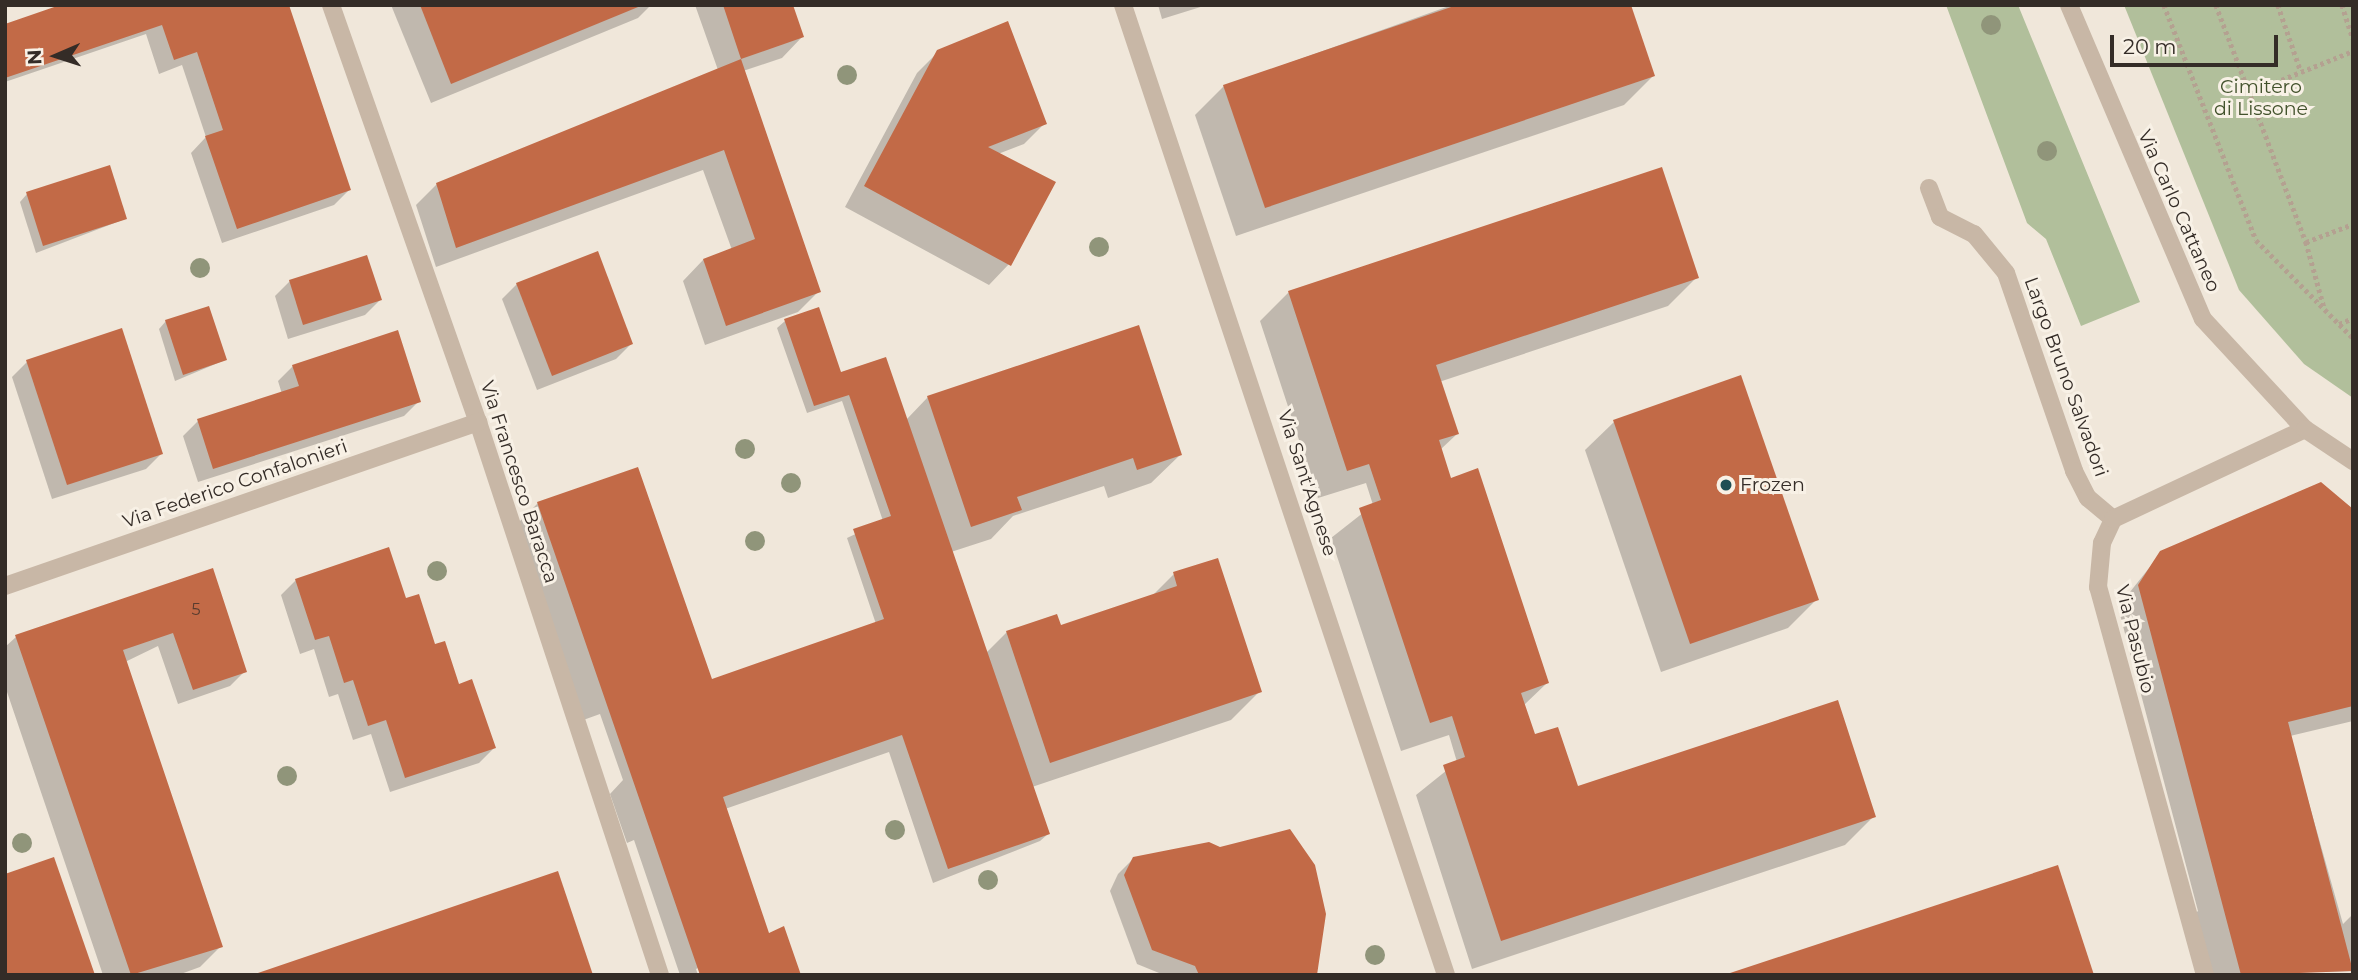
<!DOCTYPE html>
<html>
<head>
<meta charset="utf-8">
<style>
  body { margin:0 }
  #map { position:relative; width:2358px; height:980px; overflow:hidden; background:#f0e7da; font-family:Montserrat,sans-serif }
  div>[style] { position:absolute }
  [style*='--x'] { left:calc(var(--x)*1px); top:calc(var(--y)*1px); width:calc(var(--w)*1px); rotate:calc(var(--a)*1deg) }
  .green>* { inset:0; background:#b1bf9b }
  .shadow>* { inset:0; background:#0003 }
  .building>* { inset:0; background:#c26a47 }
  .path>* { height:4.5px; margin-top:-2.25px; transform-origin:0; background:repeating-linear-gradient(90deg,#b4a191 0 3.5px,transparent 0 7px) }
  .minor>* { height:18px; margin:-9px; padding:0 9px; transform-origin:9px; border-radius:9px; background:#c8b7a6 }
  .tertiary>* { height:18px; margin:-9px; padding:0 9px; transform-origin:9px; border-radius:9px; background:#c8b7a6 }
  .trees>* { width:20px; height:20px; margin:-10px; border-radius:50%; background:#90957a }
  .dots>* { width:19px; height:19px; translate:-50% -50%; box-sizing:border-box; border:4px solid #f8f1e6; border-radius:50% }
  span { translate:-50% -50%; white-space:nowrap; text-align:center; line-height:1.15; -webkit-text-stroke:6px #f8f1e6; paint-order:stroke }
  .number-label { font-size:16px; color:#583c2f }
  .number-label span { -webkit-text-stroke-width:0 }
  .park-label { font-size:19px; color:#42522c }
  .street-label { font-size:19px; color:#342c27 }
  .poi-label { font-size:19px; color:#342c27 }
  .left { translate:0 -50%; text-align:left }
  .frame { position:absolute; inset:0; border:7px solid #342c27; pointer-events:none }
  .north { position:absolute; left:21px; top:21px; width:70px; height:70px; -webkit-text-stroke:5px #f8f1e6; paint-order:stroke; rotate:267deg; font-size:19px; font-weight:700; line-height:28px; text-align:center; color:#342c27 }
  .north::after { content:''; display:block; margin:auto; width:24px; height:32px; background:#342c27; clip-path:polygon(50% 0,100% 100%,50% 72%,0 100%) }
  .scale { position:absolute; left:2110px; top:35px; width:168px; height:32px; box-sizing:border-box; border:4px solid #342c27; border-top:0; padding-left:9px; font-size:21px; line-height:24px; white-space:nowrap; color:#342c27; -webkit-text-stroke:5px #f8f1e6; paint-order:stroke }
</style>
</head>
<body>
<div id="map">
  <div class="green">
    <i style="clip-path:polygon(1946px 5px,2018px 5px,2140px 302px,2081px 326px,2046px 239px,2027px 223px)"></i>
    <i style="clip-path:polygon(2124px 5px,2353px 5px,2353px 398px,2304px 364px,2239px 290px)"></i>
  </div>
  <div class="shadow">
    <i style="clip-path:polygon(287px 5px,349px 190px,334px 205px,222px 243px,191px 153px,206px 137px,182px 65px,159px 74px,146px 34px,5px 82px,5px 26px)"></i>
    <i style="clip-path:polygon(391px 5px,651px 5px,638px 18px,431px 103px)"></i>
    <i style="clip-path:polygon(695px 5px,792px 5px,802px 37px,782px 58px,743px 71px,819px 291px,798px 312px,705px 345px,683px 281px,703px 260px,732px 250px,703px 170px,436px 267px,416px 205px,437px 184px,718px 70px)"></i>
    <i style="clip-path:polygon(1158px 5px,1207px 5px,1162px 19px)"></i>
    <i style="clip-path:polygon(1452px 5px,1629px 5px,1653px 76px,1624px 105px,1236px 236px,1195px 115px,1224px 86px)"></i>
    <i style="clip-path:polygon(938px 52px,1045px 123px,1024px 144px,998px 154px,1009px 264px,989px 285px,845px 207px,917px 73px)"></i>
    <i style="clip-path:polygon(27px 194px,125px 219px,36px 253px,20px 202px)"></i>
    <i style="clip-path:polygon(1697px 277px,1668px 306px,1439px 382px,1457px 434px,1440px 450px,1450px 480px,1547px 683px,1523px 706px,1534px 736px,1577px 788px,1874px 816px,1845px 845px,1472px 969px,1416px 795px,1457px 762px,1449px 735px,1401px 751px,1331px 538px,1373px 505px,1366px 483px,1318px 498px,1260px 321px,1289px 292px)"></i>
    <i style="clip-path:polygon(290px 281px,380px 300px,365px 315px,288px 339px,275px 296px)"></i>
    <i style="clip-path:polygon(517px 284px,631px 344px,616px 359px,537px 390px,502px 299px)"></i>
    <i style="clip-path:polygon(166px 321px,225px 360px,175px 381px,159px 329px)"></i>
    <i style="clip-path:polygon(785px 321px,840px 375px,906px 420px,928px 397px,1180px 455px,1151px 483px,1108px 498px,1104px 486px,1013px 516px,991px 539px,951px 552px,986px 653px,1007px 632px,1060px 627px,1151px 597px,1174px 574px,1260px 691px,1231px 720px,1032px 787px,1048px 834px,1040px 841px,933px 883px,889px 752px,725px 809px,768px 934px,696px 969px,698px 975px,680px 975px,634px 840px,627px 843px,610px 794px,623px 780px,600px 714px,575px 723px,509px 532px,538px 503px,711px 682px,876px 624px,847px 538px,883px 521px,842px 401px,807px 413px,777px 328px)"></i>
    <i style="clip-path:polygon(27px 362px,161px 454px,146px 469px,52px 499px,12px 377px)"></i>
    <i style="clip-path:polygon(293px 366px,419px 401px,404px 416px,198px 482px,183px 436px,198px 421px,282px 394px,278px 381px)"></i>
    <i style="clip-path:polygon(1614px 422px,1817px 599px,1788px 628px,1661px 672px,1585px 450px)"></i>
    <i style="clip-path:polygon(2321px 484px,2353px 509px,2353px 721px,2290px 736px,2343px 924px,2353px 914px,2353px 971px,2205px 975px,2189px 919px,2198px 911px,2118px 607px,2161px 553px)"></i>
    <i style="clip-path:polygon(212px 570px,245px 671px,230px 686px,178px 704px,158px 646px,125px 662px,221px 946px,200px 967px,178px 975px,103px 975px,5px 686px,5px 647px,16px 637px)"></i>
    <i style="clip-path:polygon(296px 580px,405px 600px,494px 748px,479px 763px,390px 792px,371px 734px,353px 740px,338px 694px,329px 697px,314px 649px,300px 654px,281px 595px)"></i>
    <i style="clip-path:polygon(1220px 849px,1324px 914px,1315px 975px,1164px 975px,1137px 964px,1110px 891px,1118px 874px,1134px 858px)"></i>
  </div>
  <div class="building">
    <i style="clip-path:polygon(60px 5px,289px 5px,351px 190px,237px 229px,205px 136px,223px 130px,197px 52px,174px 60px,162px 25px,5px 78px,5px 24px)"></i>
    <i style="clip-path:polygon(420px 5px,643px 5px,451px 84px)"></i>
    <i style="clip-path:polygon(723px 5px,793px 5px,804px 37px,741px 59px)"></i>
    <i style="clip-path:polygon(1457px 5px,1631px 5px,1655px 76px,1265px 208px,1223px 85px)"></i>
    <i style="clip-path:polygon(1008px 21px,1047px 124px,988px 147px,1056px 182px,1011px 266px,864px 186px,937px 50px)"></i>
    <i style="clip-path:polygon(741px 59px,821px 292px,726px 326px,703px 259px,755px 239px,724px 150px,456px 248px,436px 183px)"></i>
    <i style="clip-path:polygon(110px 165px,127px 219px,43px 246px,26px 192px)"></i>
    <i style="clip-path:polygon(1662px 167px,1699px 278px,1436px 365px,1459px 434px,1439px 440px,1451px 478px,1478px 468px,1549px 683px,1521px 693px,1535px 734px,1558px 727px,1578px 786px,1838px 700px,1876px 817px,1501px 941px,1443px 765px,1465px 757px,1452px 716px,1430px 723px,1359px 508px,1381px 500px,1369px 464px,1347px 471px,1288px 291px)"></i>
    <i style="clip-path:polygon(598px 251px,633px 344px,552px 376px,516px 283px)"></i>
    <i style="clip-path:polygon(367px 255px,382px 300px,303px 325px,289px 280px)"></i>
    <i style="clip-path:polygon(209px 306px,227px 360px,183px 375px,165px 320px)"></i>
    <i style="clip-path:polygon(819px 307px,841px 372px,886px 357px,1050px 834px,948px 869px,902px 735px,723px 797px,769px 933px,784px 926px,801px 975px,700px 975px,537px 502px,638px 467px,712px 679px,884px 619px,853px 529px,891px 516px,849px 395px,814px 406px,784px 319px)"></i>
    <i style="clip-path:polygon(1139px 325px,1182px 455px,1137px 470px,1133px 458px,1017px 497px,1022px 510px,971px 527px,927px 396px)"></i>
    <i style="clip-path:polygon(122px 328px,163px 454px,67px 485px,26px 360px)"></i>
    <i style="clip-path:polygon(398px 330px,421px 402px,213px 469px,197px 419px,299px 386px,292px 365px)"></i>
    <i style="clip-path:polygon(1741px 375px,1819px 600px,1690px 644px,1613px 420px)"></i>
    <i style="clip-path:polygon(2321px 482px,2353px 509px,2353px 706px,2288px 722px,2353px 971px,2241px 975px,2138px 585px,2160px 551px)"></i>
    <i style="clip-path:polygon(389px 547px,406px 598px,419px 594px,435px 644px,445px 641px,459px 684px,472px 679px,496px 748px,405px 778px,386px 720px,368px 726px,353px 680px,344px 683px,329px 636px,315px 640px,295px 579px)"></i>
    <i style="clip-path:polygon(1218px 558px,1262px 692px,1050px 763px,1006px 631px,1057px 614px,1061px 625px,1177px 586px,1173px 572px)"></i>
    <i style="clip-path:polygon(213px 568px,247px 672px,193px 690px,173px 633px,123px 650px,223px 947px,131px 975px,15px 635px)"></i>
    <i style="clip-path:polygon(1290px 829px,1315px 865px,1326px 914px,1317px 975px,1199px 975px,1195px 966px,1152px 950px,1124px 875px,1133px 857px,1209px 842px,1220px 847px)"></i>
    <i style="clip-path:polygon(54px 857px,95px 975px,5px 975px,5px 874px)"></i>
    <i style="clip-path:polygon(2058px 865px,2094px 975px,1727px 975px,1727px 974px)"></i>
    <i style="clip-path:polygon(558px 871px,593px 975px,255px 975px,255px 974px)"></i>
  </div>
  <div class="path">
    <i style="--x:2164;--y:5;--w:252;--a:68.6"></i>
    <i style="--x:2256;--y:240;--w:138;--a:45.3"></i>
    <i style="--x:2216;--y:5;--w:254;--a:69.2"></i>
    <i style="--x:2306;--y:242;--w:67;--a:74.5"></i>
    <i style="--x:2278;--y:5;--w:68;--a:71"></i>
    <i style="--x:2342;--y:5;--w:35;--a:72"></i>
    <i style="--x:2249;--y:93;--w:112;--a:-22"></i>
    <i style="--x:2306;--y:242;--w:50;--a:-21"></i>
    <i style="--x:2339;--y:324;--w:15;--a:-23"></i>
  </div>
  <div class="minor">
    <i style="--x:331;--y:5;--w:442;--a:70.6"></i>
    <i style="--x:478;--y:422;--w:582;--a:71.78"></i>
    <i style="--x:1123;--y:5;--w:1022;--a:71.58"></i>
    <i style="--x:1929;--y:188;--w:31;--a:69"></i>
    <i style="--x:1940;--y:217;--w:38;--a:27"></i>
    <i style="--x:1974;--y:234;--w:50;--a:50.6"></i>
    <i style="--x:2006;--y:273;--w:209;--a:71"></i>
    <i style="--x:2074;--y:471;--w:30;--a:63"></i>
    <i style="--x:2088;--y:498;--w:33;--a:40"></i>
    <i style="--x:5;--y:586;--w:501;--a:-19.12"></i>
    <i style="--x:2205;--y:975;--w:402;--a:-105.4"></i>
    <i style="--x:2098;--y:587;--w:44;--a:-84.8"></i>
    <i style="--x:2102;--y:543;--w:26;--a:-65"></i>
    <i style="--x:2113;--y:519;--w:212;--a:-25.1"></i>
  </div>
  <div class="tertiary">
    <i style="--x:2069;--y:5;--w:341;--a:66.9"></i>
    <i style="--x:2203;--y:319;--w:150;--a:47.2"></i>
    <i style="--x:2305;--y:429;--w:58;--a:33.7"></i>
  </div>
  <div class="trees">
    <i style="left:1991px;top:25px"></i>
    <i style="left:847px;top:75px"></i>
    <i style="left:2047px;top:151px"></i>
    <i style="left:1099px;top:247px"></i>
    <i style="left:200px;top:268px"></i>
    <i style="left:745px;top:449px"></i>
    <i style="left:791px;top:483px"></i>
    <i style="left:755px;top:541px"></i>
    <i style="left:437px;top:571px"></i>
    <i style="left:287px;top:776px"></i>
    <i style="left:895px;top:830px"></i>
    <i style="left:22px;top:843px"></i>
    <i style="left:988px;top:880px"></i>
    <i style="left:1375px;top:955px"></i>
  </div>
  <div class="dots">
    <i style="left:1726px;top:485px;background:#1e4e54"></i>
  </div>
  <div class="number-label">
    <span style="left:196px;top:610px">5</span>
  </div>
  <div class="park-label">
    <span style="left:2261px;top:98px">Cimitero<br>di Lissone</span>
  </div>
  <div class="street-label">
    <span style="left:2179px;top:211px;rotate:66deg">Via Carlo Cattaneo</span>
    <span style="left:2066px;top:377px;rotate:70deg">Largo Bruno Salvadori</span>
    <span style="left:519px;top:482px;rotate:72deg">Via Francesco Baracca</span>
    <span style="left:1307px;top:483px;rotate:72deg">Via Sant'Agnese</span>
    <span style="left:235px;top:484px;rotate:-19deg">Via Federico Confalonieri</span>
    <span style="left:2135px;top:639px;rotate:76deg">Via Pasubio</span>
  </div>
  <div class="poi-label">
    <span class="left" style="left:1740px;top:485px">Frozen</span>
  </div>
  <div class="frame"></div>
  <div class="north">N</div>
  <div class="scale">20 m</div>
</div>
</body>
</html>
